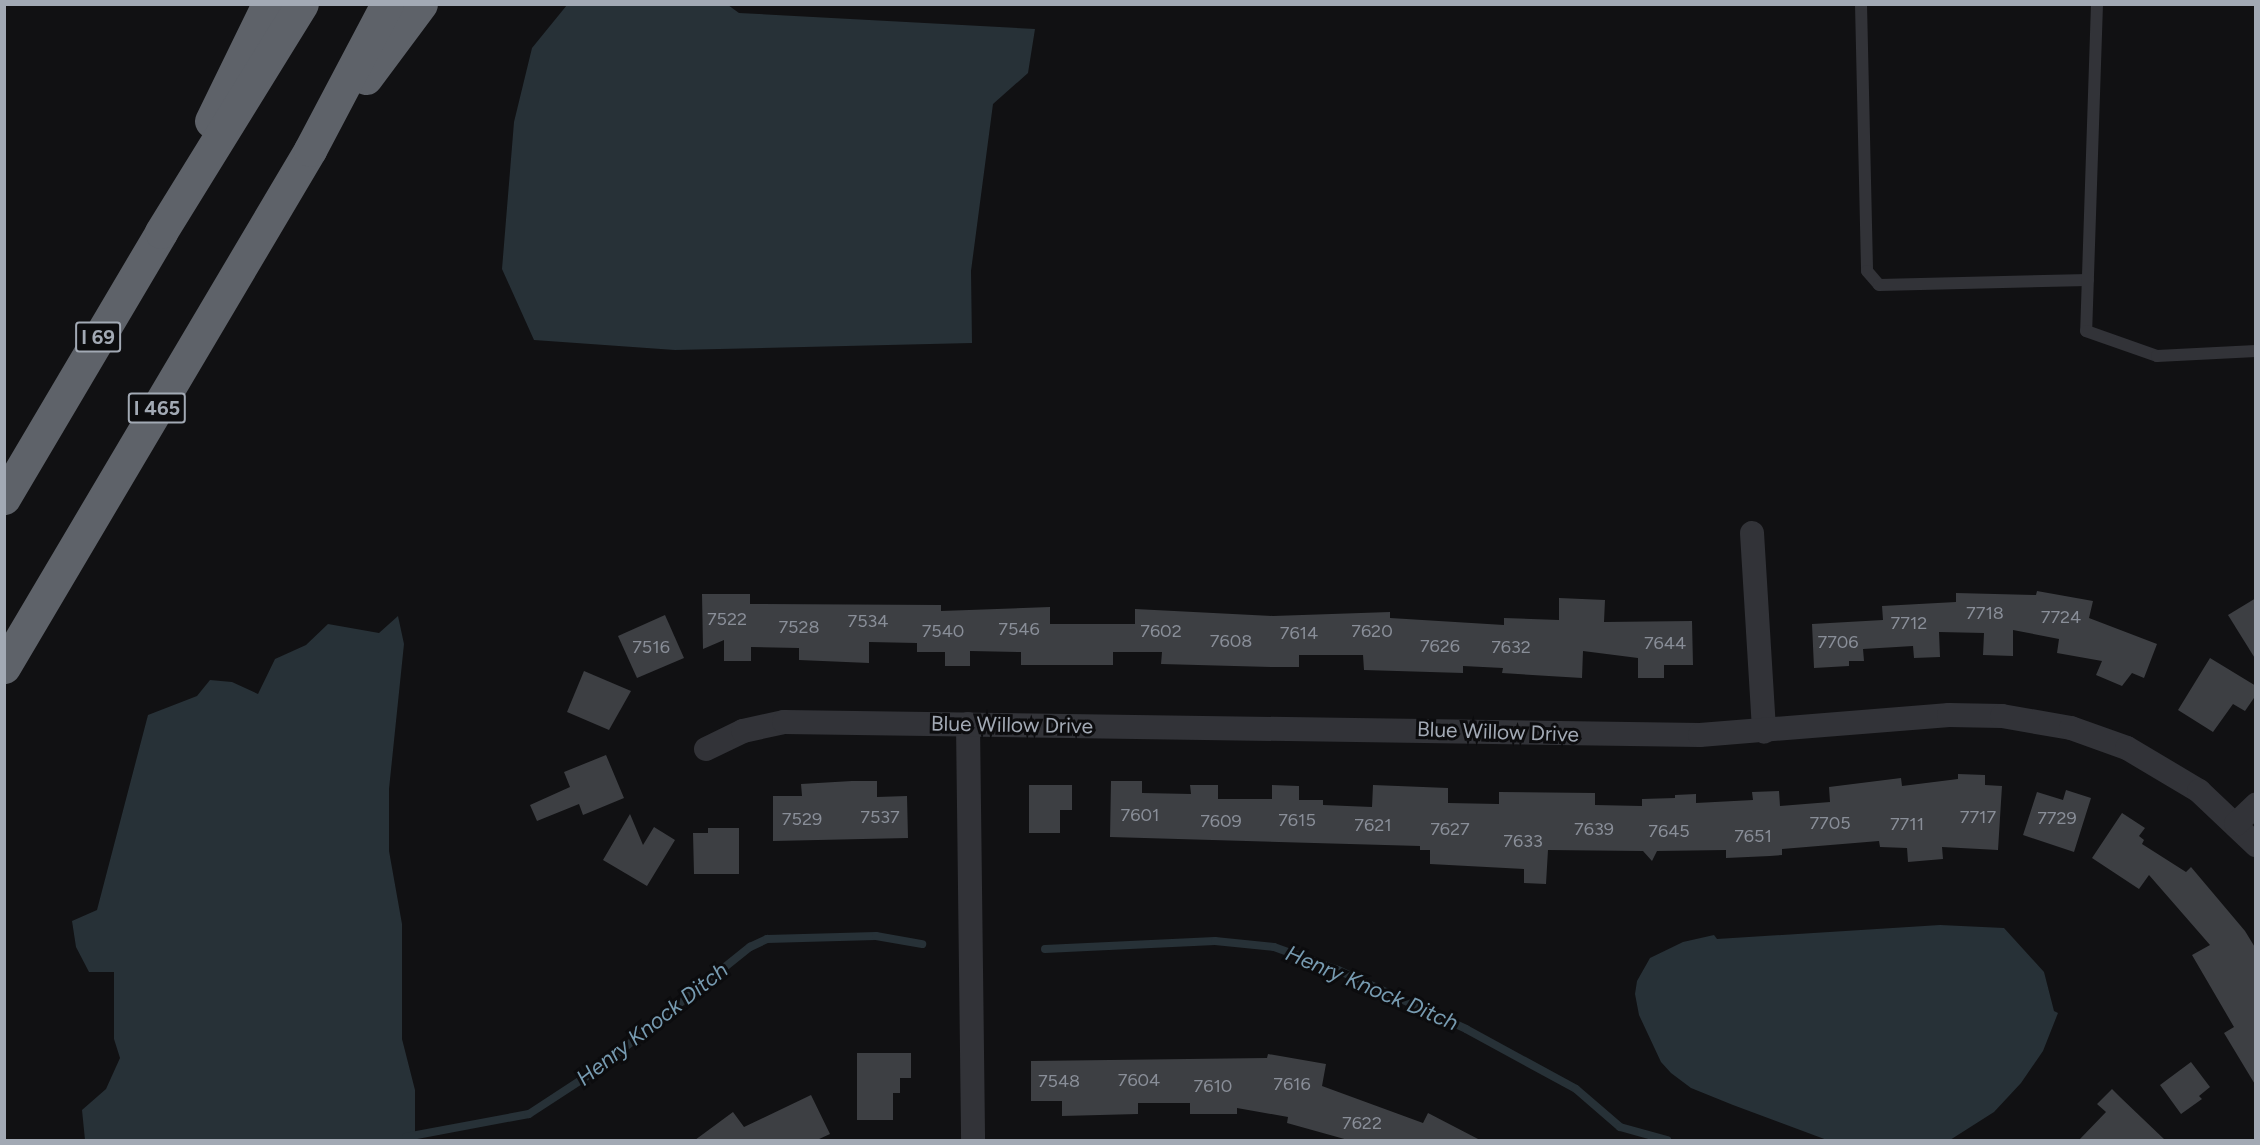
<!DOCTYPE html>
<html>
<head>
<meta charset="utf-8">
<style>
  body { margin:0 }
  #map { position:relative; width:2260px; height:1145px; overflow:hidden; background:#111113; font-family:Figtree,sans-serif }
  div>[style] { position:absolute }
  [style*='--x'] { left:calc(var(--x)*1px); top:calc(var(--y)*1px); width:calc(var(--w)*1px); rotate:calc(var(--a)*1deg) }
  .water>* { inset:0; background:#273137 }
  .stream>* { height:8px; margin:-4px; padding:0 4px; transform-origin:4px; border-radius:4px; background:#273137 }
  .building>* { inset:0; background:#3d3f43 }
  .service>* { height:12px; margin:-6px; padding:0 6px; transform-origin:6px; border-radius:6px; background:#323338 }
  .minor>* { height:24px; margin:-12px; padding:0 12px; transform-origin:12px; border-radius:12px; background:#323338 }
  .motorway>* { height:33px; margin:-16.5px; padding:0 16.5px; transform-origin:16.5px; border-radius:16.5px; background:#5e6269 }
  span { translate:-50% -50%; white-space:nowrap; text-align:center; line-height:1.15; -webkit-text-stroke:6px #0c0c0e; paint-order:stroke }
  .number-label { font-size:18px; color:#898e98 }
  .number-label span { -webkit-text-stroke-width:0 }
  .shield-label span { padding:2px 4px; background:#0c0c0e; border:2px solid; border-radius:4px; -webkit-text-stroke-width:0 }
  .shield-label { font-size:20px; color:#a2a9b4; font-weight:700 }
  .street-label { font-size:21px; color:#a2a9b4 }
  .water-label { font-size:22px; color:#779bb1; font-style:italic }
  .frame { position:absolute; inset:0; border:6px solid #a2a9b4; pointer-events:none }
</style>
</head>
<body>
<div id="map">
  <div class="water">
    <i style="clip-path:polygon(567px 5px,728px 5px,739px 13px,1035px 29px,1028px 73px,993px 104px,971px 271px,972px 343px,675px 350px,534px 340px,502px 269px,514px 122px,532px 48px)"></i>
    <i style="clip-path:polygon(398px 616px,404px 644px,389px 789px,389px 851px,402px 924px,402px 1039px,415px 1090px,415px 1140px,85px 1140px,82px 1110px,106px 1089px,120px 1058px,114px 1039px,114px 972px,89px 972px,76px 947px,72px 921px,97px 910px,148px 715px,197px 696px,210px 680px,232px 682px,258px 694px,275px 659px,306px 645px,328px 624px,379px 633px)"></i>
    <i style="clip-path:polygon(1940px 925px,2004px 928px,2044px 972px,2054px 1011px,2058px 1013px,2043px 1051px,2021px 1083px,1994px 1112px,1950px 1140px,1827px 1140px,1733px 1105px,1691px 1088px,1671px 1073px,1661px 1062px,1639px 1015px,1635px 994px,1637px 981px,1650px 958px,1683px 942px,1714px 935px,1717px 939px)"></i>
  </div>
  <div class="stream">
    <i style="--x:1045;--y:949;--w:170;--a:-2.7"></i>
    <i style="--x:1215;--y:941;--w:59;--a:5.8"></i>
    <i style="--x:1274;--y:947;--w:68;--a:19.8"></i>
    <i style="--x:1338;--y:970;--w:141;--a:24.7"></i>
    <i style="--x:1466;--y:1029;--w:125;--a:28.6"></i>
    <i style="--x:1576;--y:1089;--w:58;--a:40.8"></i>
    <i style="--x:1620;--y:1127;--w:49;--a:15.5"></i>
    <i style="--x:406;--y:1137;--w:125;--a:-10.6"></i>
    <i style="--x:529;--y:1114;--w:82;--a:-33.1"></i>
    <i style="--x:598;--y:1069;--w:195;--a:-38.8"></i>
    <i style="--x:750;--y:947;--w:19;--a:-25"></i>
    <i style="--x:767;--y:939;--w:109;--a:-1.6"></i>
    <i style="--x:876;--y:936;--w:47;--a:9.9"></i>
  </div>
  <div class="building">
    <i style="clip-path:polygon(2037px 591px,2093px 601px,2089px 618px,2157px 644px,2144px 678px,2132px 673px,2122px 686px,2096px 675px,2102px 661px,2057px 653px,2059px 639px,2013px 630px,2013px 656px,1983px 655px,1984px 633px,1939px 632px,1940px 657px,1914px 658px,1913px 646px,1863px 649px,1864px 661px,1849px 661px,1849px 666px,1814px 668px,1812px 624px,1883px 620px,1882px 606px,1956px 602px,1956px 593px,2036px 595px)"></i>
    <i style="clip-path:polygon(702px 594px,750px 594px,750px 604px,941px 605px,941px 611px,1050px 607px,1050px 624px,1135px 624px,1135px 609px,1273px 616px,1390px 612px,1390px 618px,1504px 625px,1504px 618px,1559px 620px,1559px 598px,1605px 600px,1604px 622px,1692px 621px,1693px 665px,1664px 665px,1664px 678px,1638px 678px,1638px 658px,1583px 651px,1582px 678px,1502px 673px,1503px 668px,1463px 666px,1463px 673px,1364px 670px,1363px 655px,1299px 655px,1299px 667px,1271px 667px,1161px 664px,1162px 652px,1113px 652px,1113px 665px,1021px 665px,1021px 652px,970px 651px,970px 666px,945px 666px,945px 652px,917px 652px,917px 643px,869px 642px,869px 663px,799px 660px,799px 648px,751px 647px,751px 661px,724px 661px,724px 640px,703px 649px)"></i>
    <i style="clip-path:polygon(2256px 598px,2256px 660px,2228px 615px)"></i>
    <i style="clip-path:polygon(665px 615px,684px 658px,637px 678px,618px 636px)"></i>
    <i style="clip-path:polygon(2210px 658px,2256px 686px,2256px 695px,2245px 711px,2233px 704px,2213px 732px,2178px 710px)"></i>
    <i style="clip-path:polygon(584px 671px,631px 691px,609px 730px,567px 712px)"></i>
    <i style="clip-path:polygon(606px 755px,624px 798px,583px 815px,579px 804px,537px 821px,530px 805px,570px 787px,564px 772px)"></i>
    <i style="clip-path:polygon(1958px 774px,1985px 775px,1985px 785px,2002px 786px,1998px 850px,1942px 847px,1943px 859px,1908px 862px,1907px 848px,1880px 847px,1879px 841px,1782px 849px,1782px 855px,1770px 856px,1726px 858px,1726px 850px,1657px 851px,1652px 861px,1643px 851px,1548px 850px,1546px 884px,1524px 883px,1524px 869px,1430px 864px,1430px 850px,1420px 850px,1420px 846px,1110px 837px,1111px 781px,1142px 781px,1142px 793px,1191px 794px,1190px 785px,1218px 785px,1218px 799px,1272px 799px,1272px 785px,1299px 786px,1299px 800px,1323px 800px,1323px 805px,1372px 807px,1373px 785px,1448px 788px,1448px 803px,1499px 804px,1499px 792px,1595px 793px,1595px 805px,1642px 806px,1642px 799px,1675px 798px,1675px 795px,1696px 794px,1696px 803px,1753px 800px,1752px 792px,1779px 791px,1780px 806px,1830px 802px,1829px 787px,1901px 778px,1902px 786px,1958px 779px)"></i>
    <i style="clip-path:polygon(852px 781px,877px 781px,877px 797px,907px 796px,908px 838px,773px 841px,773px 796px,802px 796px,801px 784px)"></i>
    <i style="clip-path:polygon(1029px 785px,1072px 785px,1072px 810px,1060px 810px,1060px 833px,1029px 833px)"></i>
    <i style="clip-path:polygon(2066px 790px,2091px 798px,2074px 852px,2023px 835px,2037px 792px,2063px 800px)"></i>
    <i style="clip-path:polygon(2122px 813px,2145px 828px,2139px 836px,2144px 840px,2142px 844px,2186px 872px,2191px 867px,2245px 931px,2256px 949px,2256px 1086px,2224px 1033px,2234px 1027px,2192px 955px,2210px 945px,2149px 875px,2139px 889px,2092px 858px)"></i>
    <i style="clip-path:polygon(630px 814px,643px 845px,654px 827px,675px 840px,647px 886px,603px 860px)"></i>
    <i style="clip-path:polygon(708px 828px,739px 828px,739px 874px,694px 874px,693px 833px,708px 833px)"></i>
    <i style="clip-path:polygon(857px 1053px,911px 1053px,911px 1078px,900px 1078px,900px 1093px,893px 1093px,893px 1120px,857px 1120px)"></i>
    <i style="clip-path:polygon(1268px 1054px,1326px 1064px,1322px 1086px,1423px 1123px,1428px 1113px,1480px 1140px,1348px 1140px,1287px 1123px,1288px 1117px,1237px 1108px,1237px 1114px,1190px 1114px,1190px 1103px,1138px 1103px,1138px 1114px,1062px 1116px,1062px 1101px,1031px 1101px,1031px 1061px,1267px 1058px)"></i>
    <i style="clip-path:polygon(2191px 1062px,2210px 1087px,2199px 1096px,2202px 1099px,2181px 1114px,2160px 1085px)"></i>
    <i style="clip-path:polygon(2112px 1089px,2120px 1097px,2165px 1140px,2079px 1140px,2106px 1112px,2097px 1104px)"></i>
    <i style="clip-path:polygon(811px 1095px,830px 1134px,817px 1140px,695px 1140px,733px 1112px,744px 1127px)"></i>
  </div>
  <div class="service">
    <i style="--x:1861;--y:4;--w:267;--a:88.7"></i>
    <i style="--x:1867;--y:271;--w:18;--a:49"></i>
    <i style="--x:1879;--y:285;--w:209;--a:-1.4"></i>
    <i style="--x:2097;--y:4;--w:327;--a:91.9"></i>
    <i style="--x:2086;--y:331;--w:75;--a:19.4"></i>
    <i style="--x:2157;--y:356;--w:99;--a:-2.9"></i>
  </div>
  <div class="minor">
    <i style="--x:1752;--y:533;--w:199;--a:86.5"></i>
    <i style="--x:968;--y:724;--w:416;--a:89.3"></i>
    <i style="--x:706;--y:749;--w:41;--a:-25.9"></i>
    <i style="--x:743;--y:731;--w:42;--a:-12.4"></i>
    <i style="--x:784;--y:722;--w:916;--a:0.81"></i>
    <i style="--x:1700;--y:735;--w:250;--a:-4.6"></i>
    <i style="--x:1949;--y:715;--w:53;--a:1.1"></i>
    <i style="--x:2002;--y:716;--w:70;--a:9.9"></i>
    <i style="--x:2071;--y:728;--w:59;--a:19.7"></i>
    <i style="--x:2127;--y:748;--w:84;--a:30.8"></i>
    <i style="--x:2199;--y:791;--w:79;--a:43.5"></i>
    <i style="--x:2236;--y:824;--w:28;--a:-44"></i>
  </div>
  <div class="motorway">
    <i style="--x:366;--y:78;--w:92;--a:-53.4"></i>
    <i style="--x:211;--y:121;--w:130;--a:-64"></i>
    <i style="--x:4;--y:498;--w:309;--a:-59.4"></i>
    <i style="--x:161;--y:232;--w:268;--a:-58.3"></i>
    <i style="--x:4;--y:667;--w:601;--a:-59.38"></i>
    <i style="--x:310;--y:150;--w:165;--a:-62.2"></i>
  </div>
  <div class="number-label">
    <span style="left:1985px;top:613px">7718</span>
    <span style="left:2061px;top:617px">7724</span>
    <span style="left:727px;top:619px">7522</span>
    <span style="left:868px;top:621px">7534</span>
    <span style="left:1909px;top:623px">7712</span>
    <span style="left:799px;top:627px">7528</span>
    <span style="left:1019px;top:629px">7546</span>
    <span style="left:943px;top:631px">7540</span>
    <span style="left:1161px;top:631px">7602</span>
    <span style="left:1372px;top:631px">7620</span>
    <span style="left:1299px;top:633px">7614</span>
    <span style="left:1231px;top:641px">7608</span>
    <span style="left:1838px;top:642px">7706</span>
    <span style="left:1665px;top:643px">7644</span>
    <span style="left:1440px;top:646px">7626</span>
    <span style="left:651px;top:647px">7516</span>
    <span style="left:1511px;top:647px">7632</span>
    <span style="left:1140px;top:815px">7601</span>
    <span style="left:880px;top:817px">7537</span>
    <span style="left:1978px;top:817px">7717</span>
    <span style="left:2057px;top:818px">7729</span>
    <span style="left:802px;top:819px">7529</span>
    <span style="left:1297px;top:820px">7615</span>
    <span style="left:1221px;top:821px">7609</span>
    <span style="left:1830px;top:823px">7705</span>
    <span style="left:1907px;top:824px">7711</span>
    <span style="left:1373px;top:825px">7621</span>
    <span style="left:1450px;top:829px">7627</span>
    <span style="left:1594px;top:829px">7639</span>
    <span style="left:1669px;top:831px">7645</span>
    <span style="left:1753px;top:836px">7651</span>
    <span style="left:1523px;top:841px">7633</span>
    <span style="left:1139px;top:1080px">7604</span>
    <span style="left:1059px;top:1081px">7548</span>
    <span style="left:1292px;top:1084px">7616</span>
    <span style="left:1213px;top:1086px">7610</span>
    <span style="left:1362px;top:1123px">7622</span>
  </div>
  <div class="shield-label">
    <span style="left:98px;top:337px">I 69</span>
    <span style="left:157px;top:408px">I 465</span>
  </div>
  <div class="street-label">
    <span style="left:1012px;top:725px;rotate:1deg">Blue Willow Drive</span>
    <span style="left:1498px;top:732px;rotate:2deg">Blue Willow Drive</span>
  </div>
  <div class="water-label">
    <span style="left:1372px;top:988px;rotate:23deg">Henry Knock Ditch</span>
    <span style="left:652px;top:1024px;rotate:-38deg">Henry Knock Ditch</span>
  </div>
  <div class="frame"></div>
</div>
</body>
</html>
